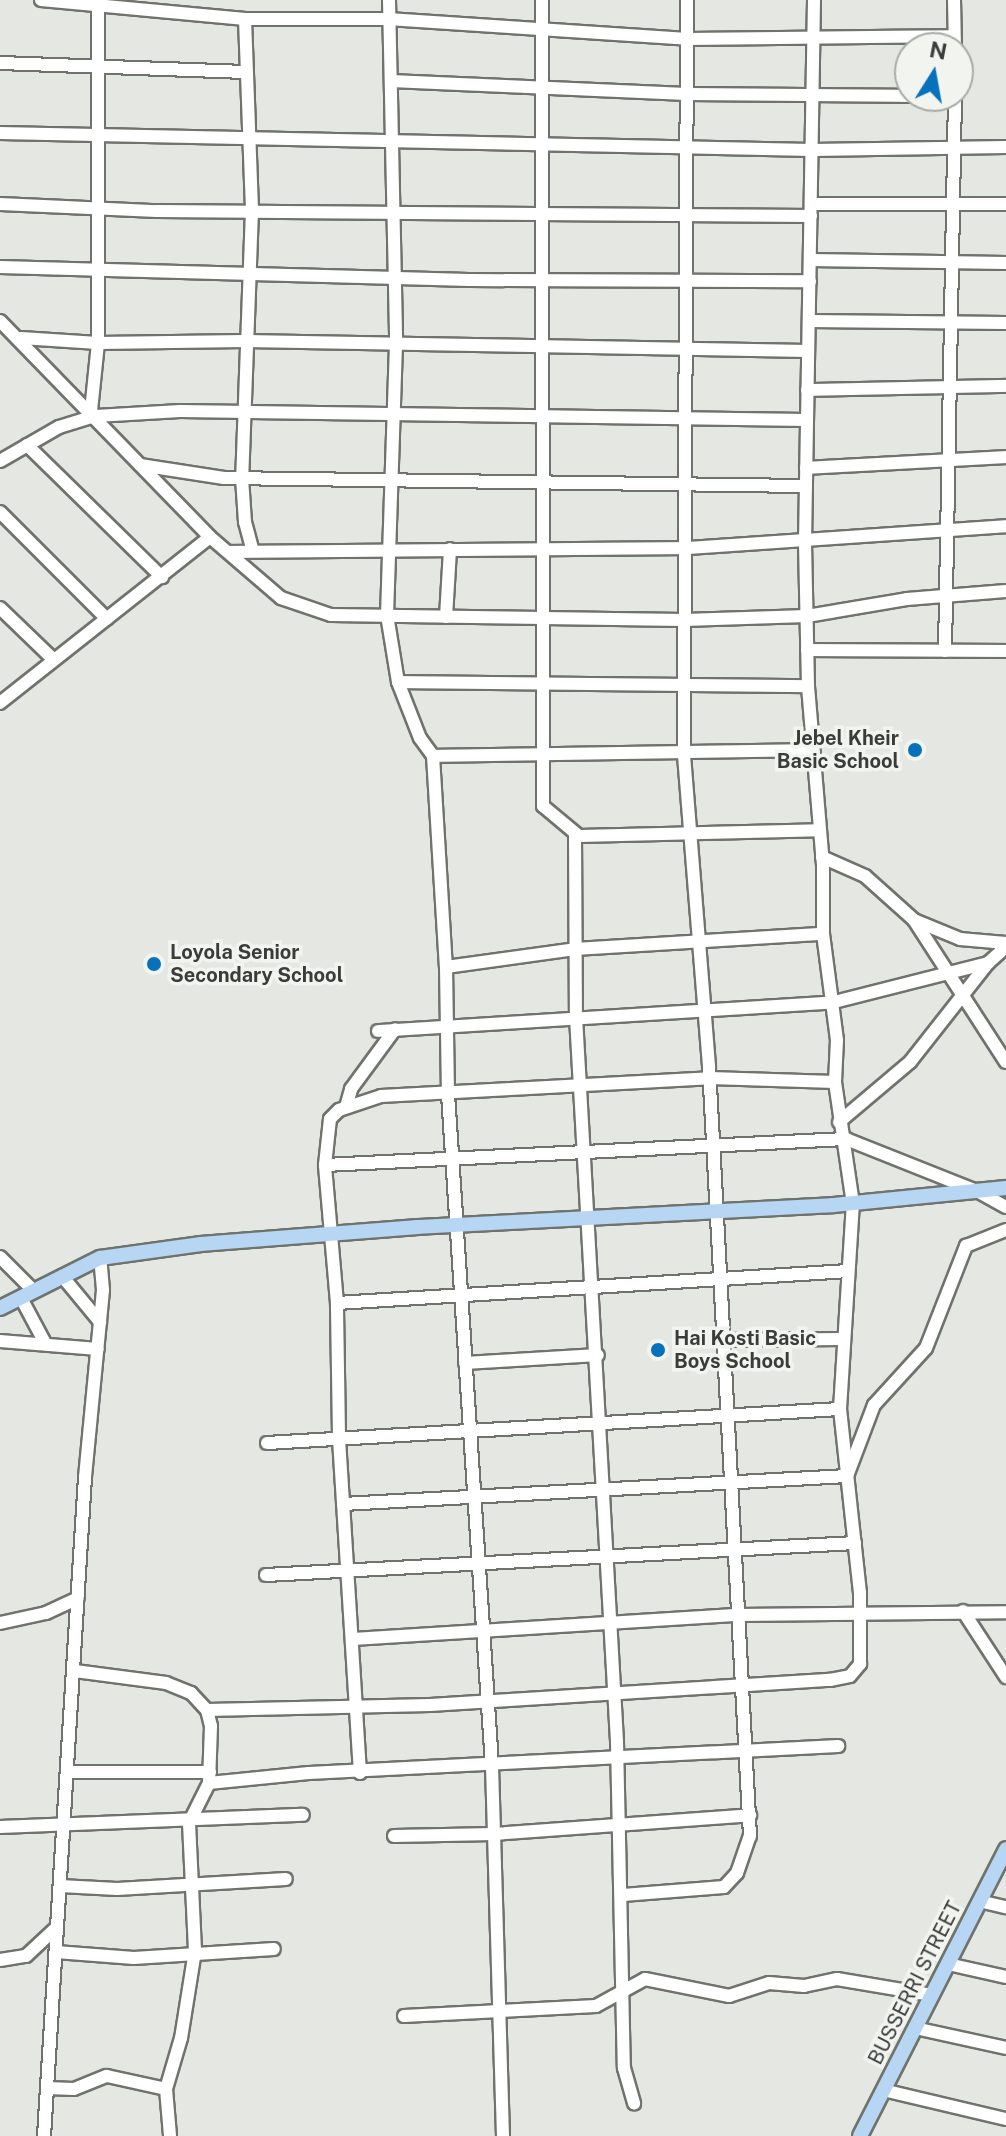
<!DOCTYPE html>
<html>
<head>
<meta charset="utf-8">
<style>
  body { margin:0 }
  #map { position:relative; width:1006px; height:2136px; overflow:hidden; background:#e5e8e2; font-family:"Public Sans",sans-serif }
  div>[style] { position:absolute }
  [style*='--x'] { left:calc(var(--x)*1px); top:calc(var(--y)*1px); width:calc(var(--w)*1px); rotate:calc(var(--a)*1deg) }
  .roads { filter:drop-shadow(2px 0 #70736d) drop-shadow(-2px 0 #70736d) drop-shadow(0 2px #70736d) drop-shadow(0 -2px #70736d) }
  .minor>* { height:12px; margin:-6px; padding:0 6px; transform-origin:6px; border-radius:6px; background:#fff }
  .major>* { height:14px; margin:-7px; padding:0 7px; transform-origin:7px; border-radius:7px; background:#b6d6f4 }
  .dots>* { width:22px; height:22px; translate:-50% -50%; box-sizing:border-box; border:4px solid #f2f5ef; border-radius:50% }
  span { translate:-50% -50%; white-space:nowrap; text-align:center; line-height:1.15; -webkit-text-stroke:7px #f2f5ef; paint-order:stroke }
  .poi-label { font-size:20px; color:#3b3c3a; font-weight:700 }
  .right { translate:-100% -50%; text-align:right }
  .left { translate:0 -50%; text-align:left }
  .street-label { font-size:20px; color:#3b3c3a }
  .north { position:absolute; left:894px; top:32px; width:80px; height:80px; box-sizing:border-box; background:#f2f5ef; border:2px solid #a9aba7; border-radius:50%; rotate:11deg; font-size:22px; font-weight:700; line-height:32px; text-align:center; color:#3b3c3a }
  .north::after { content:''; display:block; margin:auto; width:28px; height:36px; background:#0771bc; clip-path:polygon(50% 0,100% 100%,50% 72%,0 100%) }
</style>
</head>
<body>
<div id="map">
  <div class="roads">
    <div class="minor">
      <i style="--x:41;--y:0;--w:205;--a:5.3"></i>
      <i style="--x:245;--y:19;--w:143;--a:0"></i>
      <i style="--x:388;--y:19;--w:300;--a:3.8"></i>
      <i style="--x:687;--y:39;--w:267;--a:-0.6"></i>
      <i style="--x:389;--y:0;--w:344;--a:88.8"></i>
      <i style="--x:396;--y:344;--w:271;--a:91.9"></i>
      <i style="--x:387;--y:615;--w:68;--a:80.7"></i>
      <i style="--x:398;--y:682;--w:410;--a:0.6"></i>
      <i style="--x:542;--y:0;--w:806;--a:89.93"></i>
      <i style="--x:543;--y:806;--w:47;--a:39.8"></i>
      <i style="--x:579;--y:836;--w:240;--a:-1.4"></i>
      <i style="--x:954;--y:0;--w:48;--a:88.8"></i>
      <i style="--x:245;--y:19;--w:191;--a:87.9"></i>
      <i style="--x:252;--y:210;--w:268;--a:92.1"></i>
      <i style="--x:242;--y:478;--w:44;--a:86.1"></i>
      <i style="--x:245;--y:522;--w:30;--a:75"></i>
      <i style="--x:0;--y:63;--w:245;--a:2.1"></i>
      <i style="--x:391;--y:81;--w:296;--a:2.5"></i>
      <i style="--x:687;--y:94;--w:223;--a:0.5"></i>
      <i style="--x:0;--y:133;--w:812;--a:1.2"></i>
      <i style="--x:812;--y:150;--w:194;--a:-0.9"></i>
      <i style="--x:0;--y:204;--w:157;--a:2.6"></i>
      <i style="--x:157;--y:211;--w:654;--a:0.44"></i>
      <i style="--x:811;--y:204;--w:195;--a:0"></i>
      <i style="--x:810;--y:260;--w:196;--a:0.9"></i>
      <i style="--x:0;--y:267;--w:469;--a:1.6"></i>
      <i style="--x:469;--y:280;--w:341;--a:0.2"></i>
      <i style="--x:0;--y:321;--w:301;--a:45.8"></i>
      <i style="--x:210;--y:537;--w:268;--a:141.7"></i>
      <i style="--x:809;--y:321;--w:197;--a:0.6"></i>
      <i style="--x:21;--y:338;--w:77;--a:3.7"></i>
      <i style="--x:98;--y:343;--w:147;--a:-0.8"></i>
      <i style="--x:245;--y:341;--w:563;--a:1.02"></i>
      <i style="--x:807;--y:390;--w:199;--a:-1.2"></i>
      <i style="--x:91;--y:411;--w:68;--a:-84.1"></i>
      <i style="--x:98;--y:343;--w:343;--a:-90"></i>
      <i style="--x:27;--y:445;--w:189;--a:44.4"></i>
      <i style="--x:0;--y:461;--w:68;--a:-30"></i>
      <i style="--x:59;--y:427;--w:39;--a:-17"></i>
      <i style="--x:96;--y:416;--w:84;--a:-3.4"></i>
      <i style="--x:180;--y:411;--w:627;--a:0.82"></i>
      <i style="--x:140;--y:465;--w:85;--a:8.8"></i>
      <i style="--x:224;--y:478;--w:582;--a:0.79"></i>
      <i style="--x:806;--y:468;--w:200;--a:-3.1"></i>
      <i style="--x:0;--y:512;--w:151;--a:45"></i>
      <i style="--x:210;--y:537;--w:94;--a:40.7"></i>
      <i style="--x:281;--y:598;--w:53;--a:18.8"></i>
      <i style="--x:331;--y:615;--w:353;--a:0.8"></i>
      <i style="--x:684;--y:620;--w:123;--a:-1.9"></i>
      <i style="--x:807;--y:616;--w:101;--a:-9.6"></i>
      <i style="--x:907;--y:599;--w:99;--a:-4.6"></i>
      <i style="--x:231;--y:552;--w:456;--a:-0.5"></i>
      <i style="--x:687;--y:548;--w:320;--a:-3.9"></i>
      <i style="--x:0;--y:608;--w:74;--a:43.9"></i>
      <i style="--x:446;--y:617;--w:68;--a:-86.6"></i>
      <i style="--x:807;--y:650;--w:199;--a:0.3"></i>
      <i style="--x:945;--y:651;--w:555;--a:-88.97"></i>
      <i style="--x:398;--y:682;--w:60;--a:68.6"></i>
      <i style="--x:420;--y:738;--w:22;--a:54"></i>
      <i style="--x:433;--y:756;--w:378;--a:-0.9"></i>
      <i style="--x:433;--y:756;--w:211;--a:86.5"></i>
      <i style="--x:446;--y:967;--w:127;--a:89.1"></i>
      <i style="--x:448;--y:1094;--w:673;--a:86.25"></i>
      <i style="--x:492;--y:1766;--w:370;--a:88.3"></i>
      <i style="--x:575;--y:835;--w:182;--a:89.7"></i>
      <i style="--x:576;--y:1017;--w:726;--a:86.76"></i>
      <i style="--x:617;--y:1742;--w:326;--a:88.8"></i>
      <i style="--x:624;--y:2068;--w:37;--a:74"></i>
      <i style="--x:822;--y:857;--w:47;--a:23.8"></i>
      <i style="--x:865;--y:876;--w:66;--a:41.9"></i>
      <i style="--x:914;--y:920;--w:169;--a:57.1"></i>
      <i style="--x:914;--y:920;--w:50;--a:22.4"></i>
      <i style="--x:960;--y:939;--w:46;--a:5"></i>
      <i style="--x:446;--y:967;--w:130;--a:-7.9"></i>
      <i style="--x:575;--y:949;--w:248;--a:-3.5"></i>
      <i style="--x:378;--y:1031;--w:457;--a:-3.6"></i>
      <i style="--x:834;--y:1002;--w:159;--a:-14.2"></i>
      <i style="--x:346;--y:1107;--w:19;--a:-74"></i>
      <i style="--x:351;--y:1089;--w:74;--a:-53.7"></i>
      <i style="--x:839;--y:1122;--w:93;--a:-40.2"></i>
      <i style="--x:910;--y:1062;--w:126;--a:-51.8"></i>
      <i style="--x:988;--y:963;--w:24;--a:-42"></i>
      <i style="--x:325;--y:1165;--w:522;--a:-2.86"></i>
      <i style="--x:846;--y:1139;--w:141;--a:21.7"></i>
      <i style="--x:977;--y:1191;--w:33;--a:29"></i>
      <i style="--x:0;--y:1257;--w:48;--a:45"></i>
      <i style="--x:62;--y:1276;--w:60;--a:50.4"></i>
      <i style="--x:21;--y:1298;--w:49;--a:61.9"></i>
      <i style="--x:337;--y:1303;--w:512;--a:-3.58"></i>
      <i style="--x:722;--y:1340;--w:122;--a:-0.5"></i>
      <i style="--x:0;--y:1341;--w:98;--a:4.7"></i>
      <i style="--x:465;--y:1363;--w:133;--a:-3.4"></i>
      <i style="--x:267;--y:1443;--w:574;--a:-3.4"></i>
      <i style="--x:343;--y:1504;--w:505;--a:-3.18"></i>
      <i style="--x:847;--y:1476;--w:76;--a:-69.2"></i>
      <i style="--x:874;--y:1405;--w:77;--a:-47.6"></i>
      <i style="--x:926;--y:1348;--w:110;--a:-68.6"></i>
      <i style="--x:966;--y:1246;--w:43;--a:-21.8"></i>
      <i style="--x:266;--y:1575;--w:590;--a:-3.11"></i>
      <i style="--x:963;--y:1611;--w:79;--a:56.9"></i>
      <i style="--x:0;--y:1623;--w:47;--a:-12.3"></i>
      <i style="--x:46;--y:1613;--w:35;--a:-25"></i>
      <i style="--x:353;--y:1639;--w:386;--a:-3.6"></i>
      <i style="--x:738;--y:1615;--w:268;--a:-0.6"></i>
      <i style="--x:75;--y:1671;--w:92;--a:7.5"></i>
      <i style="--x:166;--y:1683;--w:27;--a:22"></i>
      <i style="--x:191;--y:1693;--w:23;--a:47"></i>
      <i style="--x:207;--y:1710;--w:16;--a:76"></i>
      <i style="--x:211;--y:1726;--w:57;--a:92"></i>
      <i style="--x:209;--y:1783;--w:45;--a:116.6"></i>
      <i style="--x:189;--y:1823;--w:128;--a:87.3"></i>
      <i style="--x:195;--y:1951;--w:88;--a:99.1"></i>
      <i style="--x:181;--y:2038;--w:53;--a:106.4"></i>
      <i style="--x:166;--y:2089;--w:47;--a:85.1"></i>
      <i style="--x:207;--y:1710;--w:223;--a:-1.3"></i>
      <i style="--x:430;--y:1705;--w:401;--a:-3.6"></i>
      <i style="--x:830;--y:1680;--w:20;--a:-11"></i>
      <i style="--x:850;--y:1676;--w:16;--a:-50"></i>
      <i style="--x:860;--y:1664;--w:71;--a:-90"></i>
      <i style="--x:860;--y:1593;--w:185;--a:-96.2"></i>
      <i style="--x:840;--y:1409;--w:205;--a:-86.4"></i>
      <i style="--x:853;--y:1204;--w:123;--a:-98.4"></i>
      <i style="--x:835;--y:1082;--w:42;--a:-87.3"></i>
      <i style="--x:837;--y:1040;--w:107;--a:-97.5"></i>
      <i style="--x:823;--y:934;--w:69;--a:-90"></i>
      <i style="--x:823;--y:865;--w:180;--a:-94.8"></i>
      <i style="--x:808;--y:686;--w:143;--a:-91.2"></i>
      <i style="--x:805;--y:543;--w:543;--a:-89.05"></i>
      <i style="--x:68;--y:1772;--w:142;--a:0"></i>
      <i style="--x:360;--y:1773;--w:339;--a:-93.6"></i>
      <i style="--x:339;--y:1435;--w:132;--a:-90.9"></i>
      <i style="--x:337;--y:1303;--w:139;--a:-95"></i>
      <i style="--x:325;--y:1165;--w:46;--a:-83.8"></i>
      <i style="--x:330;--y:1119;--w:13;--a:-45"></i>
      <i style="--x:339;--y:1110;--w:44;--a:-18.4"></i>
      <i style="--x:381;--y:1096;--w:329;--a:-3.1"></i>
      <i style="--x:710;--y:1078;--w:125;--a:1.8"></i>
      <i style="--x:209;--y:1783;--w:100;--a:-5.7"></i>
      <i style="--x:309;--y:1773;--w:530;--a:-2.92"></i>
      <i style="--x:0;--y:1827;--w:303;--a:-2.3"></i>
      <i style="--x:394;--y:1836;--w:100;--a:-1.1"></i>
      <i style="--x:494;--y:1834;--w:257;--a:-4.2"></i>
      <i style="--x:60;--y:1886;--w:57;--a:3"></i>
      <i style="--x:117;--y:1889;--w:169;--a:-3.4"></i>
      <i style="--x:623;--y:1895;--w:101;--a:-4.5"></i>
      <i style="--x:724;--y:1887;--w:19;--a:-47"></i>
      <i style="--x:737;--y:1873;--w:39;--a:-71"></i>
      <i style="--x:750;--y:1836;--w:771;--a:-93.05"></i>
      <i style="--x:709;--y:1066;--w:314;--a:-94.6"></i>
      <i style="--x:684;--y:753;--w:753;--a:-89.77"></i>
      <i style="--x:979;--y:1901;--w:28;--a:13"></i>
      <i style="--x:56;--y:1952;--w:78;--a:4.4"></i>
      <i style="--x:134;--y:1958;--w:140;--a:-3.7"></i>
      <i style="--x:0;--y:1960;--w:26;--a:-9"></i>
      <i style="--x:26;--y:1956;--w:42;--a:-43.1"></i>
      <i style="--x:948;--y:1964;--w:59;--a:12.6"></i>
      <i style="--x:404;--y:2016;--w:192;--a:-3"></i>
      <i style="--x:596;--y:2006;--w:56;--a:-28.9"></i>
      <i style="--x:645;--y:1979;--w:86;--a:11.4"></i>
      <i style="--x:729;--y:1996;--w:42;--a:-18"></i>
      <i style="--x:769;--y:1983;--w:35;--a:5"></i>
      <i style="--x:804;--y:1986;--w:34;--a:-12"></i>
      <i style="--x:837;--y:1979;--w:96;--a:9.6"></i>
      <i style="--x:915;--y:2028;--w:93;--a:12.4"></i>
      <i style="--x:47;--y:2088;--w:27;--a:2"></i>
      <i style="--x:74;--y:2089;--w:35;--a:-22"></i>
      <i style="--x:107;--y:2076;--w:60;--a:12.4"></i>
      <i style="--x:883;--y:2090;--w:126;--a:13.3"></i>
      <i style="--x:44;--y:2136;--w:660;--a:-86.44"></i>
      <i style="--x:85;--y:1477;--w:188;--a:-84.5"></i>
      <i style="--x:103;--y:1290;--w:32;--a:-95"></i>
    </div>
    <div class="major">
      <i style="--x:0;--y:1308;--w:112;--a:-26.6"></i>
      <i style="--x:100;--y:1258;--w:102;--a:-7.9"></i>
      <i style="--x:201;--y:1244;--w:217;--a:-4.5"></i>
      <i style="--x:417;--y:1227;--w:417;--a:-3"></i>
      <i style="--x:833;--y:1205;--w:174;--a:-5.6"></i>
      <i style="--x:860;--y:2136;--w:322;--a:-63"></i>
    </div>
  </div>
  <div class="dots">
    <i style="left:915px;top:750px;background:#0771bc"></i>
    <i style="left:154px;top:964px;background:#0771bc"></i>
    <i style="left:658px;top:1350px;background:#0771bc"></i>
  </div>
  <div class="poi-label">
    <span class="right" style="left:899px;top:750px">Jebel Kheir<br>Basic School</span>
    <span class="left" style="left:170px;top:964px">Loyola Senior<br>Secondary School</span>
    <span class="left" style="left:674px;top:1350px">Hai Kosti Basic<br>Boys School</span>
  </div>
  <div class="street-label">
    <span style="left:915px;top:1983px;rotate:-63deg">BUSSERRI STREET</span>
  </div>
  <div class="north">N</div>
</div>
</body>
</html>
